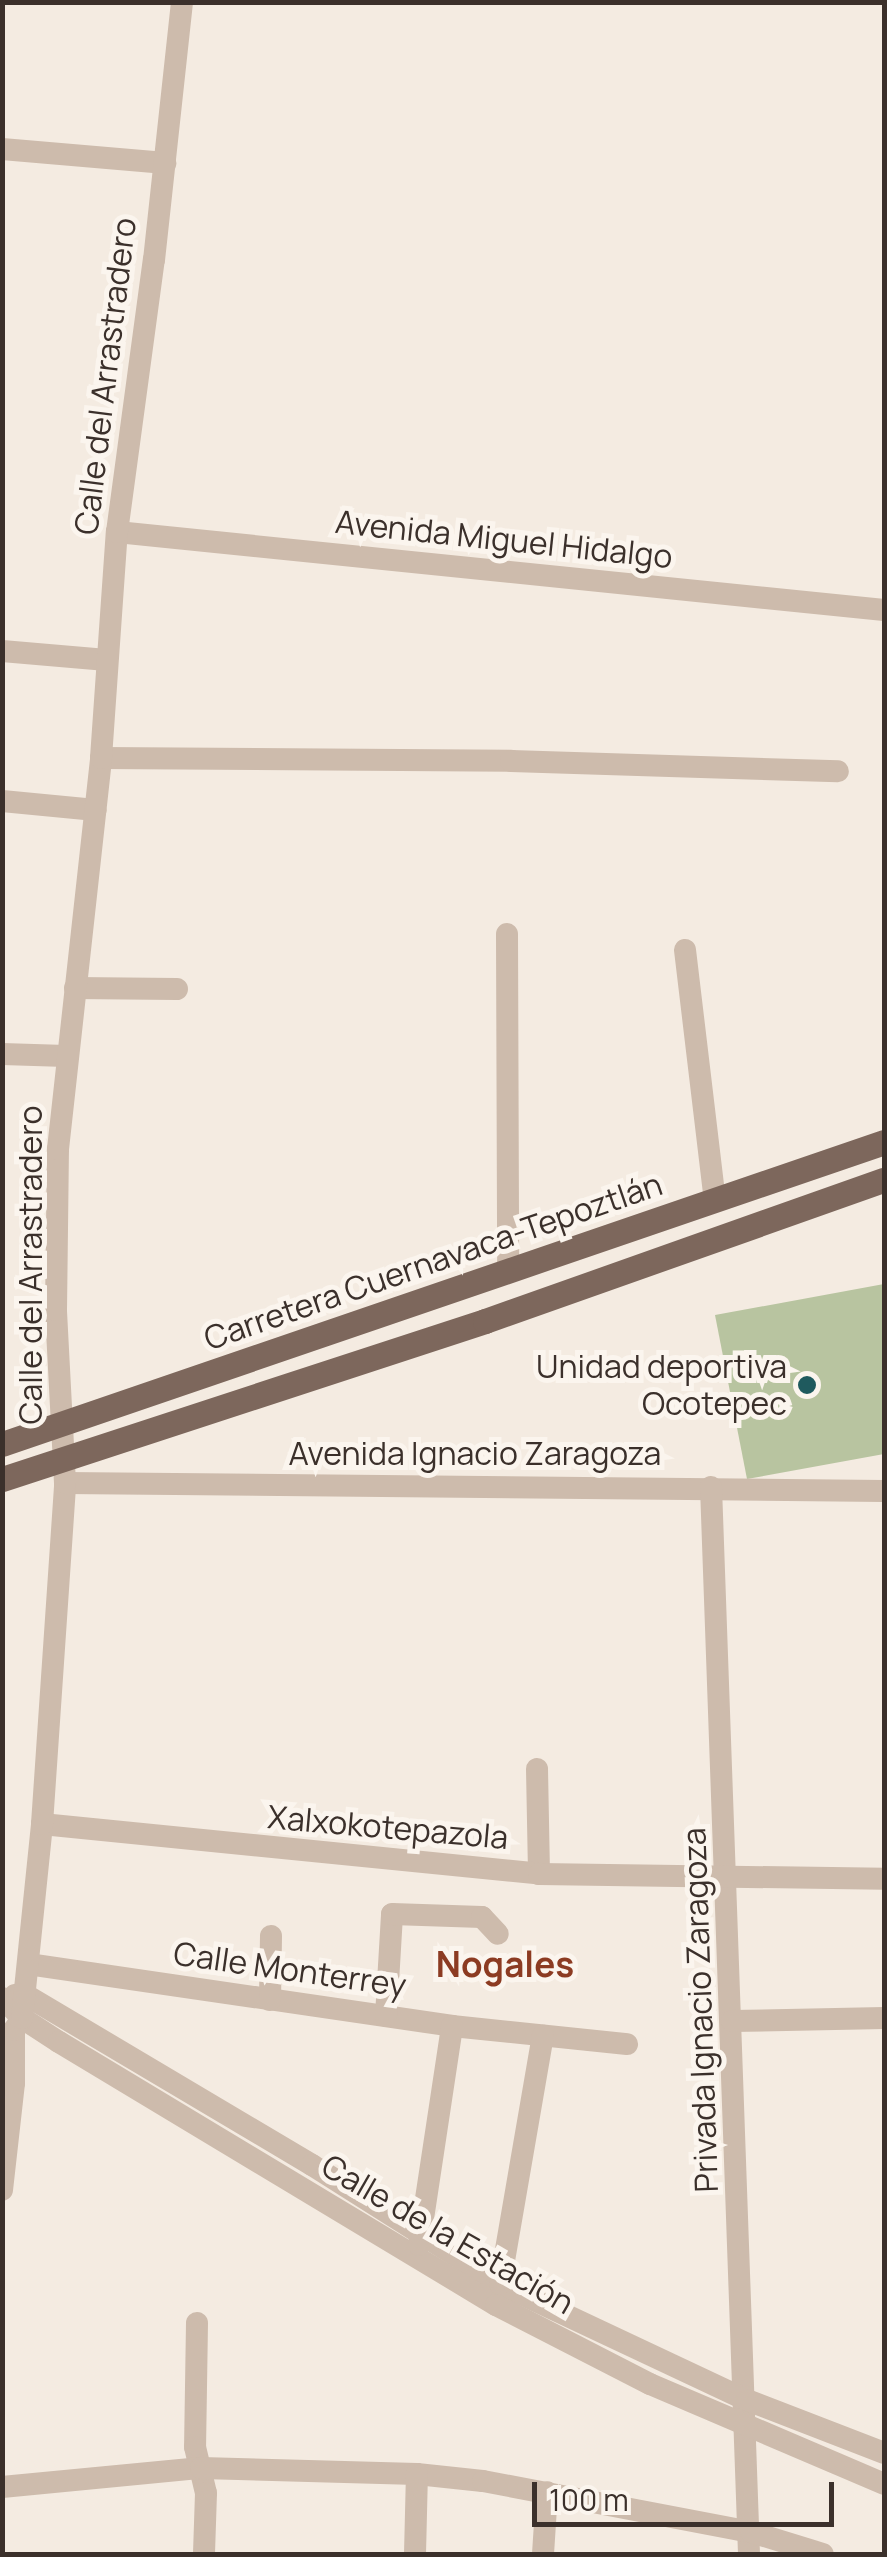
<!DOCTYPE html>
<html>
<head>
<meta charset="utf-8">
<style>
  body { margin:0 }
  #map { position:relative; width:887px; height:2557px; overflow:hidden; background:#f4ebe1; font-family:Manrope,sans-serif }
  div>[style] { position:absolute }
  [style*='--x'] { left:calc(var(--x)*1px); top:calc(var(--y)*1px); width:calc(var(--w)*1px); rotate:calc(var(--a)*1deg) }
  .green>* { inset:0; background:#b8c4a0 }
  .minor>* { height:22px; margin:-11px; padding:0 11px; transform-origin:11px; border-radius:11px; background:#cdbbac }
  .major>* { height:25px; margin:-12.5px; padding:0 12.5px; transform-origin:12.5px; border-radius:12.5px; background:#7d675c }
  .dots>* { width:28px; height:28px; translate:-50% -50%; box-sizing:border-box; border:5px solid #fbf5ee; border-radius:50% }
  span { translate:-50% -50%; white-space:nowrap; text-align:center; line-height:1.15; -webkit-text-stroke:10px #fbf5ee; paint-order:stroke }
  .street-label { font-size:32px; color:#3b302b }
  .poi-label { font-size:32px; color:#3b302b }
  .right { translate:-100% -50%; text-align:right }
  .neighbourhood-label { font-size:35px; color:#8c3b22; font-weight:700 }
  .frame { position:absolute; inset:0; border:5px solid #3b302b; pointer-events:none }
  .scale { position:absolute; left:532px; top:2482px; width:302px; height:45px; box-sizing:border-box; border:5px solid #3b302b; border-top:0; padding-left:12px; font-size:30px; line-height:35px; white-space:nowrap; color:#3b302b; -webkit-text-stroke:8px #fbf5ee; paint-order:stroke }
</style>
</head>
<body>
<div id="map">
  <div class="green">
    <i style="clip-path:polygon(884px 1284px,884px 1454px,747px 1479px,715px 1315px)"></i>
  </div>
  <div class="minor">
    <i style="--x:2;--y:149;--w:164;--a:4.9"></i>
    <i style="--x:117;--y:532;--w:771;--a:5.81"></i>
    <i style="--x:2;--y:651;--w:105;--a:4.9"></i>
    <i style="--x:101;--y:758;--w:410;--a:0.4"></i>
    <i style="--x:511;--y:761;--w:327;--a:1.8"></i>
    <i style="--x:2;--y:801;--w:94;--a:5.5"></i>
    <i style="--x:507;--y:934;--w:337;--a:89.8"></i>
    <i style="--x:685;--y:950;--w:252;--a:83.2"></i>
    <i style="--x:75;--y:988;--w:102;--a:0.6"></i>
    <i style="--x:2;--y:1054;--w:64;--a:1.8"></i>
    <i style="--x:65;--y:1483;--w:819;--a:0.56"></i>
    <i style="--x:711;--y:1487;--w:1068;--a:87.96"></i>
    <i style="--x:537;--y:1769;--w:105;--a:88.9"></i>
    <i style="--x:42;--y:1824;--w:500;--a:5.7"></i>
    <i style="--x:539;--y:1874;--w:345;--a:0.8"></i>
    <i style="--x:28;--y:1964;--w:429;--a:8.3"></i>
    <i style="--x:452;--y:2026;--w:176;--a:5.9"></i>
    <i style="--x:15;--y:1995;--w:9;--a:-6"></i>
    <i style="--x:24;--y:1994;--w:335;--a:30.7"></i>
    <i style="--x:312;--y:2165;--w:222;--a:32.3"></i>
    <i style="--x:500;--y:2284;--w:273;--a:25.2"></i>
    <i style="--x:747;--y:2400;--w:147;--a:21.1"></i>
    <i style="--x:2;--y:1998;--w:28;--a:45"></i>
    <i style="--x:22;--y:2018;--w:44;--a:33"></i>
    <i style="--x:59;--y:2042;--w:510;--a:31.04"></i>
    <i style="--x:496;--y:2305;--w:173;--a:27.2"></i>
    <i style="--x:650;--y:2384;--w:254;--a:23.1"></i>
    <i style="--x:270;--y:2000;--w:64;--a:-89.1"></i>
    <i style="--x:386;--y:2016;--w:102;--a:-86.6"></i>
    <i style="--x:392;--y:1914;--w:90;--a:1.9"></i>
    <i style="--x:482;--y:1917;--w:23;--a:47"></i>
    <i style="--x:732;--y:2021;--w:152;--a:-1.1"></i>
    <i style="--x:2;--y:2190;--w:108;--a:-83.6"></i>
    <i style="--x:14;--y:2083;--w:53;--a:-90"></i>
    <i style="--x:14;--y:2030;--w:14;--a:-56"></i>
    <i style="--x:22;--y:2018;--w:195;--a:-84.1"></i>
    <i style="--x:42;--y:1824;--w:342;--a:-86.1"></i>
    <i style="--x:65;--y:1483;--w:173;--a:-93"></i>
    <i style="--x:56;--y:1310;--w:161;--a:-89.3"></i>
    <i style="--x:58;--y:1149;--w:393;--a:-83.7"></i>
    <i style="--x:101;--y:758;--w:227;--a:-86"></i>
    <i style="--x:117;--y:532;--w:275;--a:-82.3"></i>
    <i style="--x:154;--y:260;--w:260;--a:-83.8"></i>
    <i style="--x:419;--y:2245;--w:221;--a:-81.4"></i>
    <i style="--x:500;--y:2284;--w:252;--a:-80.2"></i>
    <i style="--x:197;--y:2323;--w:124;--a:90.9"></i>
    <i style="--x:195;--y:2447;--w:47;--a:76.6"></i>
    <i style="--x:206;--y:2493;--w:61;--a:91.9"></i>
    <i style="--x:2;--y:2487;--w:200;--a:-5.5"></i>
    <i style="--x:201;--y:2468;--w:216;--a:1.6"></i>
    <i style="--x:417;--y:2474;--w:66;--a:6.1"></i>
    <i style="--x:483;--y:2481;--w:273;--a:10.8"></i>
    <i style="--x:751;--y:2532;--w:75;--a:17"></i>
    <i style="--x:415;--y:2554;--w:80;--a:-88.6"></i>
    <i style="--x:543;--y:2554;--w:62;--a:-86.3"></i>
  </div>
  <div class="major">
    <i style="--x:2;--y:1444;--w:932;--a:-18.9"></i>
    <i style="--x:2;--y:1479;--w:508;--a:-18.11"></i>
    <i style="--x:485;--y:1321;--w:423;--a:-19.5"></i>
  </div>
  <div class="dots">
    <i style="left:807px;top:1385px;background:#1f5a5e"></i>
  </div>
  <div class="street-label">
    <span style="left:105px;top:376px;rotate:-83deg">Calle del Arrastradero</span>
    <span style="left:504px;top:539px;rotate:6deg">Avenida Miguel Hidalgo</span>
    <span style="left:433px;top:1261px;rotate:-19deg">Carretera Cuernavaca-Tepoztlán</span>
    <span style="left:30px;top:1265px;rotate:-90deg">Calle del Arrastradero</span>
    <span style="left:475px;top:1453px">Avenida Ignacio Zaragoza</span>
    <span style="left:388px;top:1827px;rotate:5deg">Xalxokotepazola</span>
    <span style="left:290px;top:1969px;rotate:8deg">Calle Monterrey</span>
    <span style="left:700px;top:2010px;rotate:-92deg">Privada Ignacio Zaragoza</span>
    <span style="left:448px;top:2234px;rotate:30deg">Calle de la Estación</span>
  </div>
  <div class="poi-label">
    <span class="right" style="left:787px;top:1385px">Unidad deportiva<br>Ocotepec</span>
  </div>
  <div class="neighbourhood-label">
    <span style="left:505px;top:1964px">Nogales</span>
  </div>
  <div class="frame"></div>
  <div class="scale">100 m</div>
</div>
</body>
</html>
